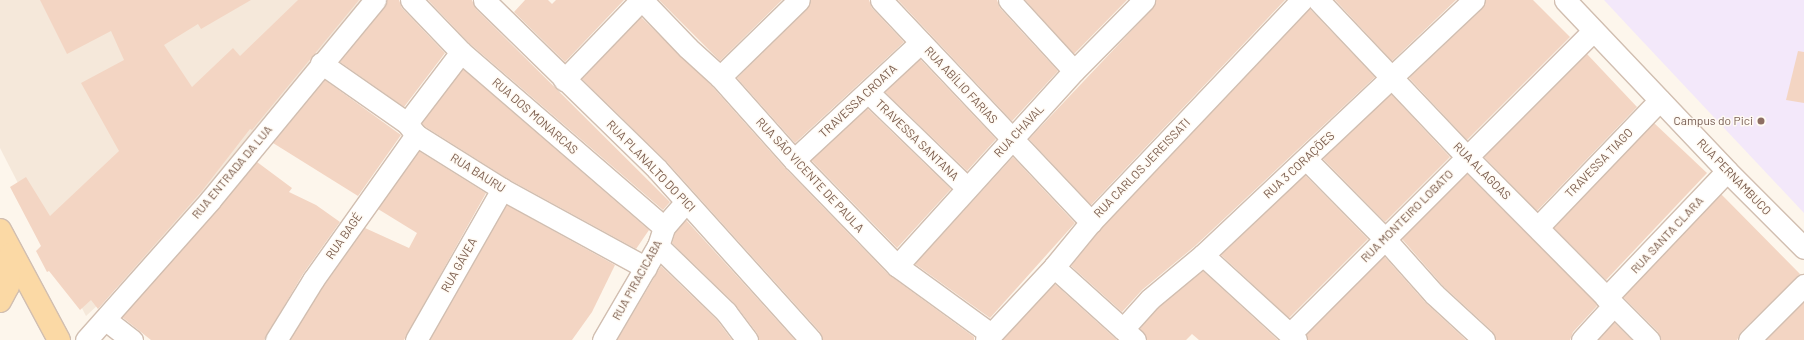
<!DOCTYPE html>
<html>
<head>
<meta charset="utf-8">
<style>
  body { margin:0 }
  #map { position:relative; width:1804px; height:340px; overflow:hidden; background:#fdf6ec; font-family:Barlow,sans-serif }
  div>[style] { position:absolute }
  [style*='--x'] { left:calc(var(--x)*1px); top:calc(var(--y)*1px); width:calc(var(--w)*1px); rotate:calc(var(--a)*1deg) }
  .residential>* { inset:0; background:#f5e8da }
  .education>* { inset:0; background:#f3e8fa }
  .building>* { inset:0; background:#f3d5c3 }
  .roads { filter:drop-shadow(1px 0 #d1beb0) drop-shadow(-1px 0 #d1beb0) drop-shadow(0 1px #d1beb0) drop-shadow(0 -1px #d1beb0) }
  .minor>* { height:21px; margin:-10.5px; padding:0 10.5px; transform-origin:10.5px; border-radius:10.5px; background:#fff }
  .major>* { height:22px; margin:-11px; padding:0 11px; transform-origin:11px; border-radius:11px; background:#fbd9a5 }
  .dots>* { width:11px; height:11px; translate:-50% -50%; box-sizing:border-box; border:2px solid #fffaf3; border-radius:50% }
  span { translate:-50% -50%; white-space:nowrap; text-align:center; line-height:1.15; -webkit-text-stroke:3px #fffaf3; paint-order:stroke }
  .street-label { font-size:12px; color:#7a5c4d }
  .education-label { font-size:12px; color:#785e54 }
  .right { translate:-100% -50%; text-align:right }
</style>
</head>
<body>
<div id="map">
  <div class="residential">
    <i style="clip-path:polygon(0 0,368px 0,176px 233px,86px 316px,0 148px)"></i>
  </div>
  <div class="education">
    <i style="clip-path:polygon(1604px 0,1804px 0,1804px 213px,1631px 29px)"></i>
  </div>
  <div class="building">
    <i style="clip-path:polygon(40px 0,251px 0,201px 29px,198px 24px,164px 45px,192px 87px,233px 48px,240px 56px,298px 0,359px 0,252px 130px,250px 129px,202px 191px,98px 309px,91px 300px,80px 310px,49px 271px,47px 272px,36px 251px,41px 246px,10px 187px,26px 177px,50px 216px,119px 151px,81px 83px,124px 60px,111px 31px,67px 54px)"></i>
    <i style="clip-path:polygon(387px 0,399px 0,402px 8px,445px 53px,404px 107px,340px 62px,384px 8px)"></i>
    <i style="clip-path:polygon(428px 0,472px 0,476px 9px,670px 202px,663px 210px,469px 43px)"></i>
    <i style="clip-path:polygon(525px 0,548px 0,552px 4px,556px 0,624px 0,565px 62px,514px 12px)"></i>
    <i style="clip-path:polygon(659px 0,782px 0,720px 61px)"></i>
    <i style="clip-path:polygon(811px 0,869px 0,872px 8px,904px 42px,795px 143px,737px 78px,807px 9px)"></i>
    <i style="clip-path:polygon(898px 0,997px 0,1000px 8px,1058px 71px,1012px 121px)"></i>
    <i style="clip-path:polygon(1025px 0,1127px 0,1074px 54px)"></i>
    <i style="clip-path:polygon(1156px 0,1285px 0,1091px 205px,1029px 139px,1153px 8px)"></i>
    <i style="clip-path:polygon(1335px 0,1456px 0,1392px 61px)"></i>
    <i style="clip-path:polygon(1486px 0,1533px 0,1570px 37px,1467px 140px,1409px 78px,1482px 9px)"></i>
    <i style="clip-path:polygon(1310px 9px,1375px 77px,1195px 246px,1142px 290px,1122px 312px,1071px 266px,1100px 230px)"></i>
    <i style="clip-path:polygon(641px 17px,711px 85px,785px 168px,888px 274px,974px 337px,974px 340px,823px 340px,820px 332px,666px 161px,582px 79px)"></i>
    <i style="clip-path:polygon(1798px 51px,1804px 52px,1804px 103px,1786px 100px)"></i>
    <i style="clip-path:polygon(1587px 54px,1637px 107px,1537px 211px,1484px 157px)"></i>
    <i style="clip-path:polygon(920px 59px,996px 139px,967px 171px,885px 92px)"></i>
    <i style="clip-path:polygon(463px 69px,649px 230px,636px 249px,508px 179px,424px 126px,422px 123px)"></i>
    <i style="clip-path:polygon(325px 80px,401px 135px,358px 196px,273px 143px)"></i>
    <i style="clip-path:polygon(1391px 94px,1450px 157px,1385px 222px,1323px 159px)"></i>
    <i style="clip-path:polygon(867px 108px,951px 189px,897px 248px,811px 160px)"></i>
    <i style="clip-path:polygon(1654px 123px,1707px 173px,1606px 280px,1554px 228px)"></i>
    <i style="clip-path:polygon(419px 151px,486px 193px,404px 340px,290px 340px,323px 287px,365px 228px,409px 248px,417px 233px,378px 209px)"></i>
    <i style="clip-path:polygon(1013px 157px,1075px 223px,990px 318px,915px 264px)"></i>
    <i style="clip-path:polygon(257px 162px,292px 188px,289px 192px,316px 205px,340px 222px,303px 274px,264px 340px,151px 340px,122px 317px)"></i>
    <i style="clip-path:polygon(1467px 174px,1596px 303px,1597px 306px,1573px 332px,1570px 340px,1496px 340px,1492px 331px,1443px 286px,1402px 239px)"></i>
    <i style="clip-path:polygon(1305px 175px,1368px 239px,1289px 318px,1221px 255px)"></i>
    <i style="clip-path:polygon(1721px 194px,1800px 274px,1741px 332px,1737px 340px,1661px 340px,1658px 332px,1623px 297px)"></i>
    <i style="clip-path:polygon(507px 205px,615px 265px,592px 312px,572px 340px,430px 340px)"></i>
    <i style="clip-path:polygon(686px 220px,795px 340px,759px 340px,757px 333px,734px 303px,672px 243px,675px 233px)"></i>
    <i style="clip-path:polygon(1384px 256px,1425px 302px,1466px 340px,1308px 340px,1306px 335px)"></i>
    <i style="clip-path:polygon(661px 266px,717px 320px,732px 340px,617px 340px)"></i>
    <i style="clip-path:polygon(1203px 271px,1278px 340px,1199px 340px,1192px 334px,1186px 340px,1147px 340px,1140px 328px,1158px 308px)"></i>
    <i style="clip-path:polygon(1055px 284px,1117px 340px,1002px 340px)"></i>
    <i style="clip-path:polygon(1804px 302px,1804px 340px,1766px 340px)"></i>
    <i style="clip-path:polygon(1614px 322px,1632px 340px,1598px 340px)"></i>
  </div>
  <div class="roads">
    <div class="minor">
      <i style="--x:411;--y:0;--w:72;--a:46.1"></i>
      <i style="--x:461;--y:52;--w:268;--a:40.8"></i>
      <i style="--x:484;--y:0;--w:242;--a:44.3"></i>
      <i style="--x:657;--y:169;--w:230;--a:48"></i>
      <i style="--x:642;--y:0;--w:66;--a:46.2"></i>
      <i style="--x:688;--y:48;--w:43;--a:42.2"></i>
      <i style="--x:720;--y:77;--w:111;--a:48.3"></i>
      <i style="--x:794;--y:160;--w:148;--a:45.8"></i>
      <i style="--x:897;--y:266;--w:116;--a:35.9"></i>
      <i style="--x:881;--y:0;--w:306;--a:46.6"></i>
      <i style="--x:1009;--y:0;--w:96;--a:47.5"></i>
      <i style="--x:1318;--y:0;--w:215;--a:46.5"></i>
      <i style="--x:1466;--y:156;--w:260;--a:45.2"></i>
      <i style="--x:1565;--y:0;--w:236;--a:46.5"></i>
      <i style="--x:1727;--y:171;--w:109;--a:45"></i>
      <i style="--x:321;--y:63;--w:105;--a:34.9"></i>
      <i style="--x:407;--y:123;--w:15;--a:53"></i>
      <i style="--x:416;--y:135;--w:102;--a:32.1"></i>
      <i style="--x:502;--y:189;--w:164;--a:28.7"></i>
      <i style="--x:720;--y:77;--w:110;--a:-44.3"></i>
      <i style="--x:564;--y:80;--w:111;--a:-46.1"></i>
      <i style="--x:868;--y:92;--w:138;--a:44.1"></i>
      <i style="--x:407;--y:123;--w:89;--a:-52.7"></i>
      <i style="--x:1306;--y:159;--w:112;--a:45.4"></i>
      <i style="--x:1385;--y:239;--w:74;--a:48.3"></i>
      <i style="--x:1434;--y:294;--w:68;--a:42.6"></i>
      <i style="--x:794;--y:160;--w:173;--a:-42.9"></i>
      <i style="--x:1538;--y:227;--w:176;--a:-46.2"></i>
      <i style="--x:658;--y:246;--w:95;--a:44.1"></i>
      <i style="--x:726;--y:312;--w:35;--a:53"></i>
      <i style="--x:1203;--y:255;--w:126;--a:42.4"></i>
      <i style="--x:897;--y:266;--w:263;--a:-47.8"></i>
      <i style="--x:1074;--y:71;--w:100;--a:-45.4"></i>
      <i style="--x:1054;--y:267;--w:109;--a:42"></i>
      <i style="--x:1606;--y:298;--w:175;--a:-46.4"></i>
      <i style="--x:106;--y:320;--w:33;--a:38"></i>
      <i style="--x:1123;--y:329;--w:40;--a:-48"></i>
      <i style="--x:1150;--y:299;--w:69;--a:-39.7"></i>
      <i style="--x:1203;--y:255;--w:372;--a:-43.3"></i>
      <i style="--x:1290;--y:334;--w:429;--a:-45"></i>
      <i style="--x:86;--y:340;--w:188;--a:-48.4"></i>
      <i style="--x:211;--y:199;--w:258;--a:-50.5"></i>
      <i style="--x:276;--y:340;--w:70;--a:-58.3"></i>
      <i style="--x:313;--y:280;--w:178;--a:-54.6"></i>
      <i style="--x:416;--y:340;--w:174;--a:-60.3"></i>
      <i style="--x:603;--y:340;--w:109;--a:-59.7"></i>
      <i style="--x:658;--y:246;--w:20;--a:-72"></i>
      <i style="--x:664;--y:227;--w:33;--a:-49"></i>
      <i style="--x:986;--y:340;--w:100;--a:-47"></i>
      <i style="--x:1054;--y:267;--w:58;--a:-50.6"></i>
      <i style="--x:1091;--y:222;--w:306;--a:-46.5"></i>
      <i style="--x:1582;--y:340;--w:46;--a:-47.6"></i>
      <i style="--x:1749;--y:340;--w:78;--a:-45"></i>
    </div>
    <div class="major">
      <i style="--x:0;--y:230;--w:125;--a:61.8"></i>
      <i style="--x:0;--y:301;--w:17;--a:-62"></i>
      <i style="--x:8;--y:286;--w:32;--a:-85"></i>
    </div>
  </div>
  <div class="dots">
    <i style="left:1761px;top:121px;background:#8d6e63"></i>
  </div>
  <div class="street-label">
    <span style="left:961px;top:85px;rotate:47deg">RUA ABÍLIO FARIAS</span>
    <span style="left:858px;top:101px;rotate:-43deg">TRAVESSA CROATA</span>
    <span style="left:535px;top:116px;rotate:41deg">RUA DOS MONARCAS</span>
    <span style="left:1019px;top:131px;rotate:-47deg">RUA CHAVAL</span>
    <span style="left:917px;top:140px;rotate:44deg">TRAVESSA SANTANA</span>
    <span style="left:1599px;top:163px;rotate:-46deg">TRAVESSA TIAGO</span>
    <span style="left:1299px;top:165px;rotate:-43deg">RUA 3 CORAÇÕES</span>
    <span style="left:651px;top:166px;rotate:46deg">RUA PLANALTO DO PICI</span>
    <span style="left:1142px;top:168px;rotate:-46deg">RUA CARLOS JEREISSATI</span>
    <span style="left:1482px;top:171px;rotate:45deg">RUA ALAGOAS</span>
    <span style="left:232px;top:172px;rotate:-50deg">RUA ENTRADA DA LUA</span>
    <span style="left:478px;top:173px;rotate:32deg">RUA BAURU</span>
    <span style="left:810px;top:175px;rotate:47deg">RUA SÃO VICENTE DE PAULA</span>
    <span style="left:1734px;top:177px;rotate:46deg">RUA PERNAMBUCO</span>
    <span style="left:1407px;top:216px;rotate:-45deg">RUA MONTEIRO LOBATO</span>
    <span style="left:1667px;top:235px;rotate:-47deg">RUA SANTA CLARA</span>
    <span style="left:344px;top:236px;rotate:-55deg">RUA BAGÉ</span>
    <span style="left:459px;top:265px;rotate:-61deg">RUA GÁVEA</span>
    <span style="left:637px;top:280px;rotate:-61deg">RUA PIRACICABA</span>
  </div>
  <div class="education-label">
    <span class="right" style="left:1753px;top:121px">Campus do Pici</span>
  </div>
</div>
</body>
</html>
